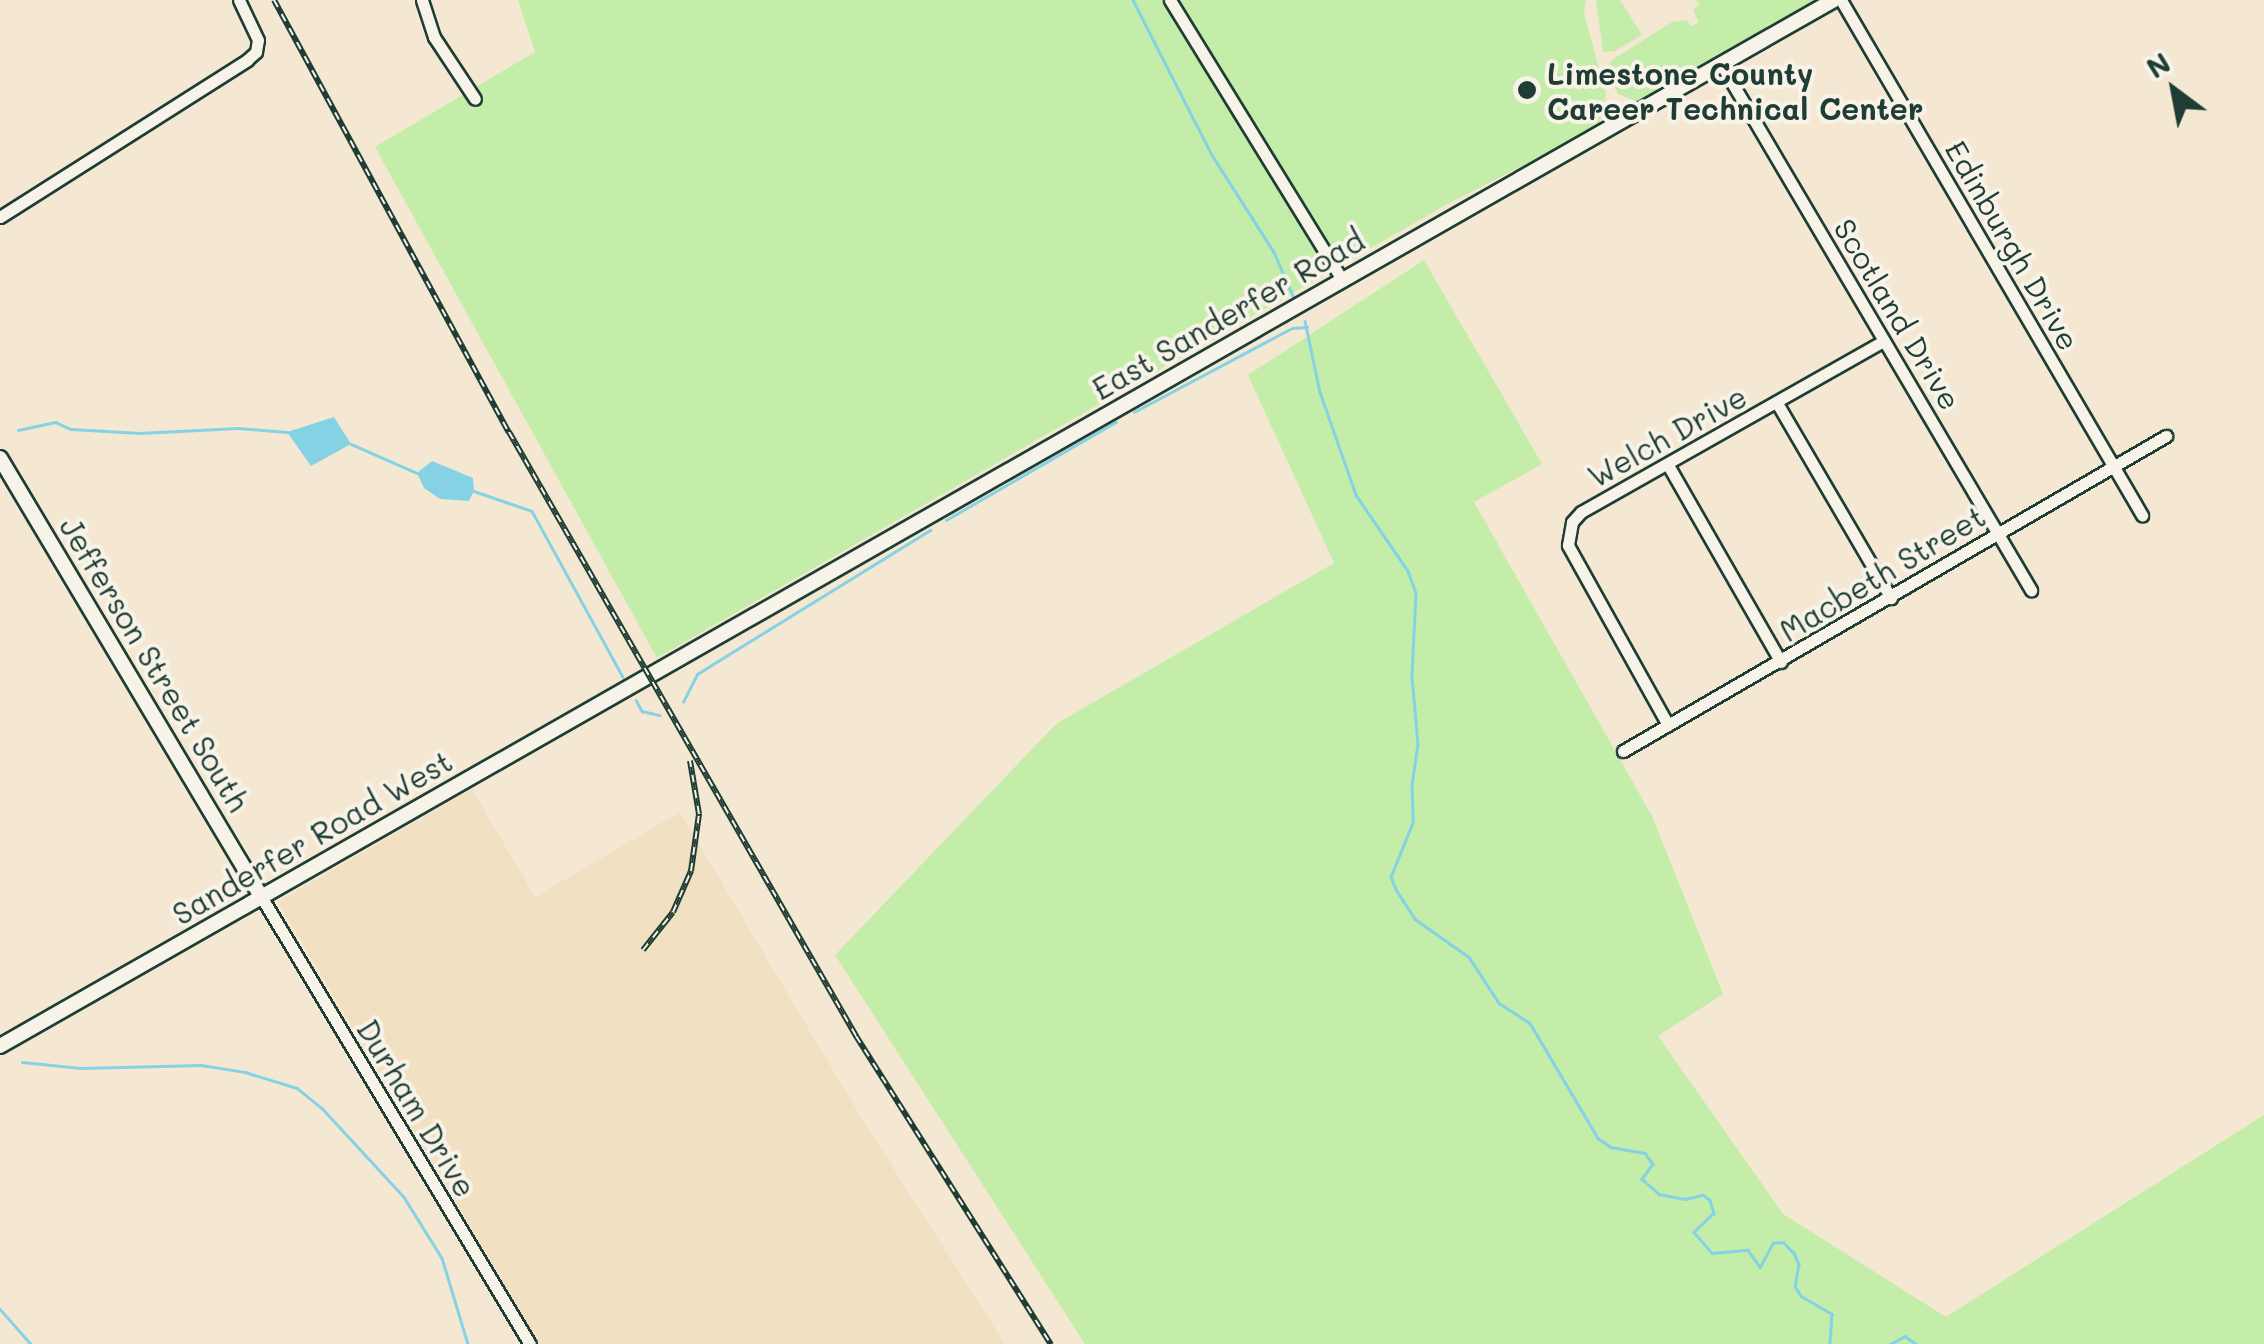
<!DOCTYPE html>
<html>
<head>
<meta charset="utf-8">
<style>
  body { margin:0 }
  #map { position:relative; width:2264px; height:1344px; overflow:hidden; background:#f4e8d2; font-family:Mali,sans-serif }
  div>[style] { position:absolute }
  [style*='--x'] { left:calc(var(--x)*1px); top:calc(var(--y)*1px); width:calc(var(--w)*1px); rotate:calc(var(--a)*1deg) }
  .built>* { inset:0; background:#f2e0c3 }
  .green>* { inset:0; background:#c3eda9 }
  .water>* { inset:0; background:#86d2e5 }
  .stream>* { height:2.5px; margin:-1.25px; padding:0 1.25px; transform-origin:1.25px; border-radius:1.25px; background:#86d2e5 }
  .roads { filter:drop-shadow(2px 0 #1f3d34) drop-shadow(-2px 0 #1f3d34) drop-shadow(0 2px #1f3d34) drop-shadow(0 -2px #1f3d34) }
  .minor>* { height:11px; margin:-5.5px; padding:0 5.5px; transform-origin:5.5px; border-radius:5.5px; background:#f7f3e8 }
  .tertiary>* { height:14px; margin:-7px; padding:0 7px; transform-origin:7px; border-radius:7px; background:#f7f3e8 }
  .rail>* { height:6px; margin-top:-3px; transform-origin:0; background:repeating-linear-gradient(90deg,#f7f3e8 0 8px,#1f3d34 0 16px); box-sizing:border-box; border-block:2px solid #1f3d34 }
  .dots>* { width:28px; height:28px; translate:-50% -50%; box-sizing:border-box; border:5px solid #f7f3e8; border-radius:50% }
  span { translate:-50% -50%; white-space:nowrap; text-align:center; line-height:1.15; -webkit-text-stroke:8px #f7f3e8; paint-order:stroke }
  .poi-label { font-size:30px; color:#1f3d34; font-weight:700 }
  .left { translate:0 -50%; text-align:left }
  .street-label { font-size:30px; color:#1f3d34 }
  .north { position:absolute; left:2124px; top:40px; width:100px; height:100px; -webkit-text-stroke:8px #f7f3e8; paint-order:stroke; rotate:328deg; font-size:28px; font-weight:700; line-height:40px; text-align:center; color:#1f3d34 }
  .north::after { content:''; display:block; margin:auto; width:35px; height:45px; background:#1f3d34; clip-path:polygon(50% 0,100% 100%,50% 72%,0 100%) }
</style>
</head>
<body>
<div id="map">
  <div class="built">
    <i style="clip-path:polygon(472px 789px,535px 897px,680px 812px,862px 1119px,1005px 1344px,540px 1344px,278px 902px)"></i>
  </div>
  <div class="green">
    <i style="clip-path:polygon(518px 0,1586px 0,1584px 13px,1606px 94px,1599px 127px,1451px 202px,657px 658px,375px 147px,535px 52px)"></i>
    <i style="clip-path:polygon(1596px 0,1620px 0,1642px 35px,1615px 51px,1603px 52px)"></i>
    <i style="clip-path:polygon(1695px 0,1826px 0,1641px 103px,1618px 94px,1607px 69px,1612px 60px,1672px 22px,1686px 20px,1692px 26px,1699px 22px,1693px 10px,1700px 4px)"></i>
    <i style="clip-path:polygon(1424px 260px,1542px 464px,1474px 502px,1652px 816px,1723px 994px,1658px 1036px,1783px 1214px,1946px 1317px,2264px 1115px,2264px 1344px,1085px 1344px,835px 955px,1056px 724px,1334px 563px,1248px 375px)"></i>
  </div>
  <div class="water">
    <i style="clip-path:polygon(334px 417px,351px 444px,311px 466px,287px 432px)"></i>
    <i style="clip-path:polygon(432px 461px,473px 478px,474px 491px,469px 501px,440px 499px,424px 488px,417px 473px)"></i>
  </div>
  <div class="stream">
    <i style="--x:1133;--y:0;--w:174;--a:63"></i>
    <i style="--x:1212;--y:155;--w:115;--a:57.4"></i>
    <i style="--x:1274;--y:252;--w:50;--a:66.5"></i>
    <i style="--x:1305;--y:321;--w:73;--a:78.1"></i>
    <i style="--x:1320;--y:392;--w:109;--a:70.7"></i>
    <i style="--x:1356;--y:495;--w:92;--a:55.6"></i>
    <i style="--x:1408;--y:571;--w:23;--a:70"></i>
    <i style="--x:1416;--y:593;--w:83;--a:92.8"></i>
    <i style="--x:1412;--y:676;--w:68;--a:85"></i>
    <i style="--x:1418;--y:744;--w:41;--a:98.3"></i>
    <i style="--x:1412;--y:785;--w:38;--a:88"></i>
    <i style="--x:1413;--y:823;--w:58;--a:112.2"></i>
    <i style="--x:1391;--y:877;--w:15;--a:67"></i>
    <i style="--x:1397;--y:891;--w:33;--a:57"></i>
    <i style="--x:1415;--y:919;--w:66;--a:35.1"></i>
    <i style="--x:1469;--y:957;--w:55;--a:56.9"></i>
    <i style="--x:1499;--y:1003;--w:37;--a:33"></i>
    <i style="--x:1530;--y:1023;--w:134;--a:59.4"></i>
    <i style="--x:1598;--y:1138;--w:16;--a:35"></i>
    <i style="--x:1611;--y:1147;--w:35;--a:10"></i>
    <i style="--x:1645;--y:1153;--w:14;--a:54"></i>
    <i style="--x:1653;--y:1164;--w:19;--a:126"></i>
    <i style="--x:1642;--y:1179;--w:23;--a:41"></i>
    <i style="--x:1659;--y:1194;--w:26;--a:11"></i>
    <i style="--x:1685;--y:1199;--w:18;--a:-13"></i>
    <i style="--x:1703;--y:1195;--w:9;--a:36"></i>
    <i style="--x:1710;--y:1200;--w:14;--a:73"></i>
    <i style="--x:1714;--y:1213;--w:28;--a:136"></i>
    <i style="--x:1694;--y:1232;--w:28;--a:49"></i>
    <i style="--x:1712;--y:1253;--w:36;--a:-5"></i>
    <i style="--x:1748;--y:1250;--w:21;--a:55"></i>
    <i style="--x:1760;--y:1267;--w:27;--a:-62"></i>
    <i style="--x:1773;--y:1243;--w:10;--a:-6"></i>
    <i style="--x:1783;--y:1242;--w:16;--a:45"></i>
    <i style="--x:1794;--y:1253;--w:12;--a:66"></i>
    <i style="--x:1799;--y:1264;--w:22;--a:100"></i>
    <i style="--x:1795;--y:1286;--w:12;--a:59"></i>
    <i style="--x:1801;--y:1296;--w:36;--a:30"></i>
    <i style="--x:1832;--y:1314;--w:30;--a:94"></i>
    <i style="--x:1134;--y:412;--w:179;--a:-28"></i>
    <i style="--x:1292;--y:328;--w:15;--a:-4"></i>
    <i style="--x:18;--y:430;--w:38;--a:-12"></i>
    <i style="--x:55;--y:422;--w:17;--a:24"></i>
    <i style="--x:71;--y:429;--w:69;--a:3.3"></i>
    <i style="--x:140;--y:433;--w:98;--a:-2.9"></i>
    <i style="--x:238;--y:428;--w:49;--a:4.7"></i>
    <i style="--x:351;--y:444;--w:72;--a:23.7"></i>
    <i style="--x:474;--y:491;--w:61;--a:19"></i>
    <i style="--x:532;--y:511;--w:189;--a:61.3"></i>
    <i style="--x:946;--y:520;--w:196;--a:-30"></i>
    <i style="--x:636;--y:700;--w:13;--a:61"></i>
    <i style="--x:642;--y:711;--w:18;--a:13"></i>
    <i style="--x:683;--y:702;--w:31;--a:-63"></i>
    <i style="--x:697;--y:674;--w:274;--a:-31.7"></i>
    <i style="--x:22;--y:1062;--w:59;--a:5.8"></i>
    <i style="--x:81;--y:1068;--w:120;--a:-1.4"></i>
    <i style="--x:201;--y:1065;--w:45;--a:9"></i>
    <i style="--x:245;--y:1072;--w:54;--a:17.1"></i>
    <i style="--x:297;--y:1088;--w:32;--a:39"></i>
    <i style="--x:322;--y:1108;--w:121;--a:47.3"></i>
    <i style="--x:404;--y:1197;--w:72;--a:58.1"></i>
    <i style="--x:442;--y:1258;--w:90;--a:73.2"></i>
    <i style="--x:0;--y:1309;--w:47;--a:48.5"></i>
    <i style="--x:1890;--y:1344;--w:17;--a:-28"></i>
    <i style="--x:1905;--y:1336;--w:14;--a:36"></i>
  </div>
  <div class="roads">
    <div class="minor">
      <i style="--x:422;--y:0;--w:39;--a:72"></i>
      <i style="--x:434;--y:37;--w:74;--a:56.5"></i>
      <i style="--x:1170;--y:0;--w:329;--a:58.4"></i>
      <i style="--x:1841;--y:0;--w:597;--a:59.7"></i>
      <i style="--x:1721;--y:64;--w:611;--a:59.49"></i>
      <i style="--x:0;--y:217;--w:293;--a:-32.4"></i>
      <i style="--x:247;--y:60;--w:12;--a:-42"></i>
      <i style="--x:256;--y:52;--w:12;--a:-81"></i>
      <i style="--x:258;--y:40;--w:44;--a:-115.4"></i>
      <i style="--x:1777;--y:403;--w:226;--a:59.7"></i>
      <i style="--x:1668;--y:465;--w:227;--a:60.2"></i>
      <i style="--x:1668;--y:725;--w:206;--a:-119.1"></i>
      <i style="--x:1568;--y:545;--w:23;--a:-80"></i>
      <i style="--x:1572;--y:522;--w:13;--a:-48"></i>
      <i style="--x:1581;--y:512;--w:347;--a:-29.5"></i>
      <i style="--x:1623;--y:751;--w:628;--a:-30.12"></i>
      <i style="--x:262;--y:898;--w:520;--a:59"></i>
    </div>
    <div class="tertiary">
      <i style="--x:0;--y:458;--w:512;--a:59.23"></i>
      <i style="--x:0;--y:1046;--w:2111;--a:-29.7"></i>
    </div>
  </div>
  <div class="rail">
    <i style="--x:274;--y:0;--w:492;--a:61.5"></i>
    <i style="--x:509;--y:432;--w:697;--a:60.12"></i>
    <i style="--x:856;--y:1036;--w:365;--a:57.7"></i>
    <i style="--x:643;--y:950;--w:48;--a:-51.7"></i>
    <i style="--x:673;--y:912;--w:45;--a:-66.3"></i>
    <i style="--x:691;--y:871;--w:58;--a:-82"></i>
    <i style="--x:699;--y:814;--w:54;--a:-99.6"></i>
  </div>
  <div class="dots">
    <i style="left:1527px;top:90px;background:#1f3d34"></i>
  </div>
  <div class="poi-label">
    <span class="left" style="left:1547px;top:90px">Limestone County<br>Career Technical Center</span>
  </div>
  <div class="street-label">
    <span style="left:2013px;top:245px;rotate:60deg">Edinburgh Drive</span>
    <span style="left:1228px;top:314px;rotate:-30deg">East Sanderfer Road</span>
    <span style="left:1898px;top:314px;rotate:59deg">Scotland Drive</span>
    <span style="left:1667px;top:436px;rotate:-29deg">Welch Drive</span>
    <span style="left:1882px;top:573px;rotate:-31deg">Macbeth Street</span>
    <span style="left:155px;top:664px;rotate:59deg">Jefferson Street South</span>
    <span style="left:312px;top:837px;rotate:-30deg">Sanderfer Road West</span>
    <span style="left:417px;top:1108px;rotate:59deg">Durham Drive</span>
  </div>
  <div class="north">N</div>
</div>
</body>
</html>
